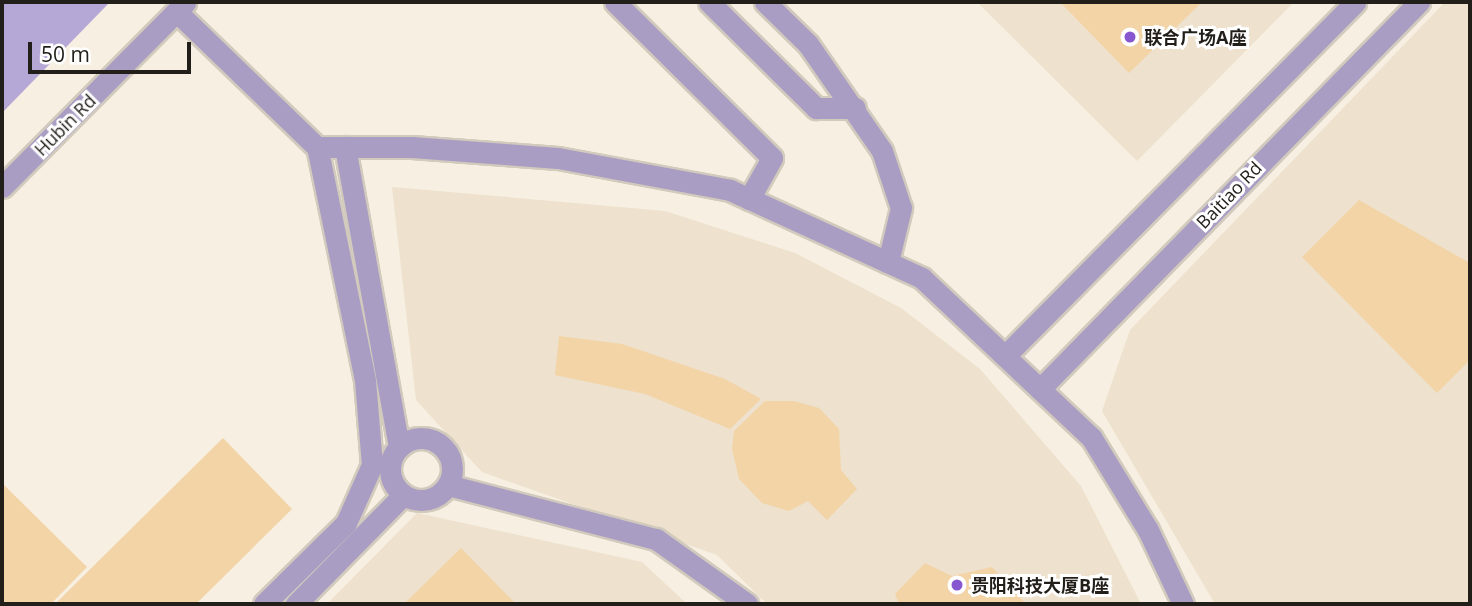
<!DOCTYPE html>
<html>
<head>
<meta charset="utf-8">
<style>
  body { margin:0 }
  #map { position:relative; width:1472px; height:606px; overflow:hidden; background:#f7efe1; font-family:"Open Sans","Noto Sans SC",sans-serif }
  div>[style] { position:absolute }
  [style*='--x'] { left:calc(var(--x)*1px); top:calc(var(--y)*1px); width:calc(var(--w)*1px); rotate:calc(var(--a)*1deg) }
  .built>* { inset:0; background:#eee1cd }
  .water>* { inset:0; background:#b6a8d6 }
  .building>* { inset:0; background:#f2d4a7 }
  .roads { filter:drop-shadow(2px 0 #d1cabd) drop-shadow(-2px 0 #d1cabd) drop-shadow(0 2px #d1cabd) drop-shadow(0 -2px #d1cabd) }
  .minor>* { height:21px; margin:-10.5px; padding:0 10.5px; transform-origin:10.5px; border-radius:10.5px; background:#a99dc4 }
  .minor>.ring { margin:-10.5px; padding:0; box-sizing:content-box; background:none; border:21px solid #a99dc4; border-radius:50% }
  .dots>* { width:19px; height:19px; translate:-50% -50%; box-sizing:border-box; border:4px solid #fff; border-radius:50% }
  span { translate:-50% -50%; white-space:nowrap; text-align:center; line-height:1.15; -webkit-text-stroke:6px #fff; paint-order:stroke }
  .poi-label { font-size:18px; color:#221f1a; font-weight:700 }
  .left { translate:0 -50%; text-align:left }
  .street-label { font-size:18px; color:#221f1a }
  .frame { position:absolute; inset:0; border:4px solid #221f1a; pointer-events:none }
  .scale { position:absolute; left:28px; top:42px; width:163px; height:32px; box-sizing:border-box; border:4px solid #221f1a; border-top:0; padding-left:9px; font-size:21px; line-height:24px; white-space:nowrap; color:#221f1a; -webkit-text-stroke:5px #fff; paint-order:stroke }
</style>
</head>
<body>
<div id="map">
  <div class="built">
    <i style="clip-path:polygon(977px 2px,1294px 2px,1137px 161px)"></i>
    <i style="clip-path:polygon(1445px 2px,1470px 2px,1470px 604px,1215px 604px,1102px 411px,1130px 330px)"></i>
    <i style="clip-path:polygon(392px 187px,665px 211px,795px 253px,901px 308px,980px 369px,1081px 486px,1141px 604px,767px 604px,717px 555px,482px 472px,416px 400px)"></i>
    <i style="clip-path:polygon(417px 513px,642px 562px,687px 604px,327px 604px)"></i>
  </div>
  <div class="water">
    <i style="clip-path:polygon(2px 2px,110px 2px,2px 113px)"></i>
  </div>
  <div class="building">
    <i style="clip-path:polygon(1060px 2px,1202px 2px,1129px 73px)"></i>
    <i style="clip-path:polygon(1359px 200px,1468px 262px,1470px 360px,1437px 393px,1302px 257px)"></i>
    <i style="clip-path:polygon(559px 336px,622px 344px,725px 379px,761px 399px,730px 429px,645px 394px,555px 375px)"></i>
    <i style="clip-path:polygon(765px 401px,794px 401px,819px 408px,839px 429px,841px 470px,857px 489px,827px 520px,808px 501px,789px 511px,762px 503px,739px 479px,732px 449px,734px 431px)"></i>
    <i style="clip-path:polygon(223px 438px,292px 509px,196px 604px,60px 604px,57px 602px)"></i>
    <i style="clip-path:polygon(2px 483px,87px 567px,51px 604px,2px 604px)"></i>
    <i style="clip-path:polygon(461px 548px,516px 604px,404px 604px)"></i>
    <i style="clip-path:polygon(925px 563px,952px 576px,992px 567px,1026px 604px,899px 604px,895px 594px)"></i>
  </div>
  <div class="roads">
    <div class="minor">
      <i style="--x:615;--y:2;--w:221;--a:44.8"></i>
      <i style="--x:772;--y:158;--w:47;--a:119.3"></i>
      <i style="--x:709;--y:2;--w:151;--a:44.7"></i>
      <i style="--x:816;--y:108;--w:39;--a:0"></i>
      <i style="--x:765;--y:2;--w:60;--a:44.3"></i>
      <i style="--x:808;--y:44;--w:130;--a:55.3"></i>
      <i style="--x:882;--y:151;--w:60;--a:71.6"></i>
      <i style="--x:901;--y:208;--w:56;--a:103.5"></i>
      <i style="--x:177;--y:12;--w:194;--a:44"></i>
      <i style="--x:317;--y:147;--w:95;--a:0"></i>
      <i style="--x:412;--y:147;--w:146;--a:4.3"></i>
      <i style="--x:558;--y:158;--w:175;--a:10.5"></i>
      <i style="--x:730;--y:190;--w:211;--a:24.6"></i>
      <i style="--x:922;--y:278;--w:232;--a:43.3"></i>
      <i style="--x:1091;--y:437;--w:109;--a:58.5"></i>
      <i style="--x:1148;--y:530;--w:82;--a:64.7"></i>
      <i style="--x:345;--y:147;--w:305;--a:79.8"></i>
      <i style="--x:2;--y:187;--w:260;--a:-45.2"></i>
      <i style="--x:1005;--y:356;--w:498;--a:-45.3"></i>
      <i style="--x:1040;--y:389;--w:542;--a:-45.6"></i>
      <i class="ring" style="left:390px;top:438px;width:41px;height:41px"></i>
      <i style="--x:448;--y:485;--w:215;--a:14.6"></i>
      <i style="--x:656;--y:539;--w:112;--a:35.5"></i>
      <i style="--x:264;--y:604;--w:115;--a:-44.6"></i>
      <i style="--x:346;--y:523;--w:64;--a:-65.9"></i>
      <i style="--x:372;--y:465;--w:85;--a:-94.7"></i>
      <i style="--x:365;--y:380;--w:238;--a:-101.6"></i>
      <i style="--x:296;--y:604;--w:153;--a:-45.5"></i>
    </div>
  </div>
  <div class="dots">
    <i style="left:1130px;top:37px;background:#8757d0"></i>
    <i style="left:957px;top:585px;background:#8757d0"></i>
  </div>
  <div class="poi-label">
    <span class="left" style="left:1144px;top:37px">联合广场A座</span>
    <span class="left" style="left:971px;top:585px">贵阳科技大厦B座</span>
  </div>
  <div class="street-label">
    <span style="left:65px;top:125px;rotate:-45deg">Hubin Rd</span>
    <span style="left:1229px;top:195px;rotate:-46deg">Baitiao Rd</span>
  </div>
  <div class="frame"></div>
  <div class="scale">50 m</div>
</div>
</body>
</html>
